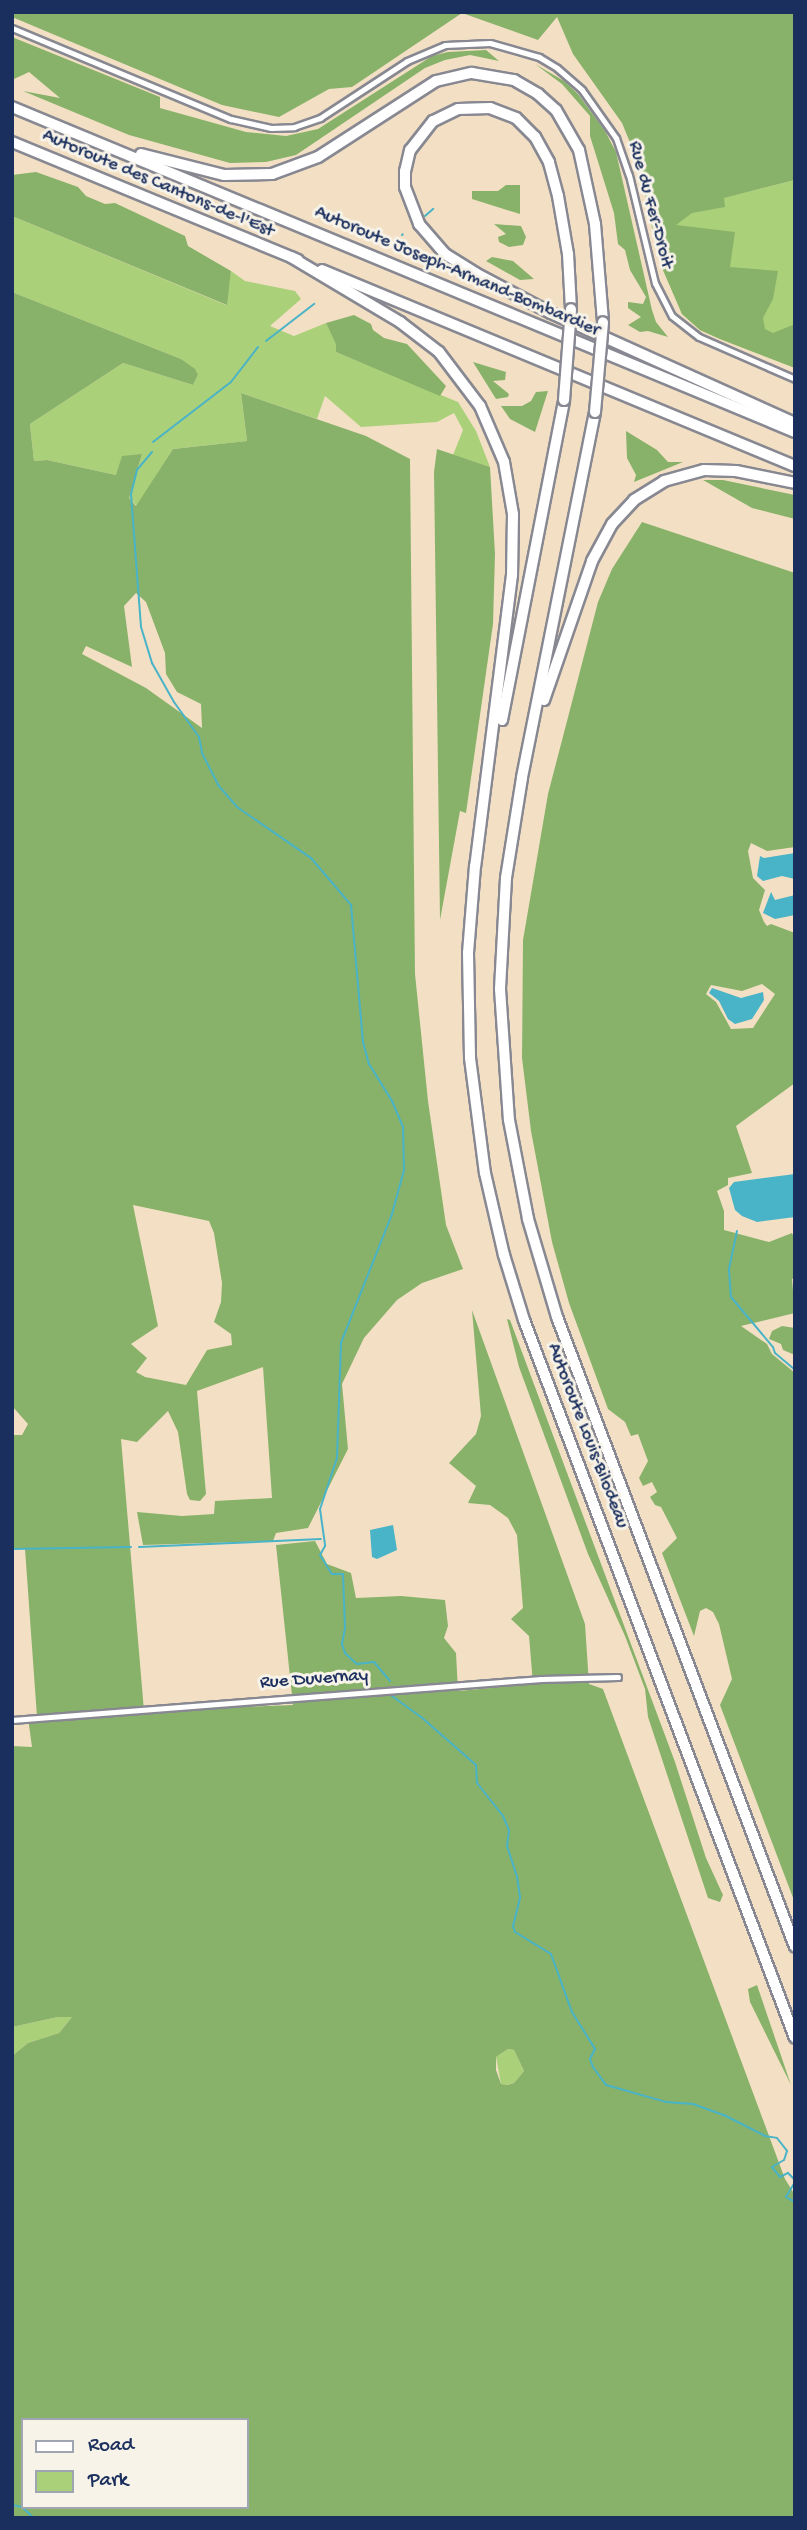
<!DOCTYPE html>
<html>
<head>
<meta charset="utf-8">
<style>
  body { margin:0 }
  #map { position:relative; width:807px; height:2530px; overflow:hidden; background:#f3e0c4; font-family:"Gochi Hand",sans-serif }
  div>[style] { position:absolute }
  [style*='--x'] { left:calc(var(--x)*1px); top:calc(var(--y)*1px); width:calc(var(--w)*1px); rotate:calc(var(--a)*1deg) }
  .green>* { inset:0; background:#abd07a }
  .forest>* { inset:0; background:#88b26a }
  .water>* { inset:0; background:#49b3c7 }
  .stream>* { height:2px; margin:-1px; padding:0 1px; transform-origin:1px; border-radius:1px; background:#49b3c7 }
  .roads { filter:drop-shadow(2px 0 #878891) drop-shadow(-2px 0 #878891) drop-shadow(0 2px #878891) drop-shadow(0 -2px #878891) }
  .street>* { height:5px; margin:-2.5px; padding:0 2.5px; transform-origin:2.5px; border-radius:2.5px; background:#fff }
  .highway>* { height:10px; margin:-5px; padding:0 5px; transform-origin:5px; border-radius:5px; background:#fff }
  .bridges { filter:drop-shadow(2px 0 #878891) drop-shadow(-2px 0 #878891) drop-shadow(0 2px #878891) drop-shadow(0 -2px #878891) }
  .highway-bridge>* { height:10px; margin:-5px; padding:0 5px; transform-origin:5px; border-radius:5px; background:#fff }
  span { translate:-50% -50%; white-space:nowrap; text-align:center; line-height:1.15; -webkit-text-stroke:6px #f7f3e8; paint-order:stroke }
  .street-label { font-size:19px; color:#1b2f5e }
  .frame { position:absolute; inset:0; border:14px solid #1b2f5e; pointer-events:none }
  .legend { position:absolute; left:21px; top:2418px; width:228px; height:91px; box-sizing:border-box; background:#f7f3e8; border:2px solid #9fa5b1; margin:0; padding:9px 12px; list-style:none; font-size:21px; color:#1b2f5e }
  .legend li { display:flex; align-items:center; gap:14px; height:35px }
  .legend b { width:35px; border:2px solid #9fa5b1 }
</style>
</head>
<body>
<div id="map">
  <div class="green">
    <i style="clip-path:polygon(795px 180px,795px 368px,720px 339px,700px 330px,682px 314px,663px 270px,649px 216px)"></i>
    <i style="clip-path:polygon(12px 216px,226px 305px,231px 271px,245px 281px,295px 291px,301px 299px,270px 326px,294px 336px,326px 323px,337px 344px,336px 352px,458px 402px,476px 431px,490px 467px,453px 455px,463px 430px,454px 413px,437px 422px,361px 427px,325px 396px,317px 419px,241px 393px,247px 441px,173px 449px,137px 506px,129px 498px,142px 454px,116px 475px,47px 460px,34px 461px,30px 424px,123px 363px,193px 385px,198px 375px,181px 359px,12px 292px)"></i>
    <i style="clip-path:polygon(58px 2017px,72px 2017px,59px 2033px,28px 2043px,12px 2056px,12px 2027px)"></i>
    <i style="clip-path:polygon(508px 2049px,514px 2050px,524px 2071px,514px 2083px,506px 2085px,501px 2084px,496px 2057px)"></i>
  </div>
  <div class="forest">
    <i style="clip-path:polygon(12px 12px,795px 12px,795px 180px,724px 198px,725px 207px,692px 213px,676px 225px,735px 232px,730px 267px,778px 271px,773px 299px,763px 318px,765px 329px,773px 333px,795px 324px,795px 368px,720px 339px,700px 330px,682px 314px,663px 270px,636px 157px,622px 123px,573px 54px,557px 17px,538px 40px,462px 13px,352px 87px,329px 89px,279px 117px,222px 105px,12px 17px)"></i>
    <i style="clip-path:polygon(12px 37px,160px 97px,160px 108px,246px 132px,286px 136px,318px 129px,432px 56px,448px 52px,486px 50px,499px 61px,470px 55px,445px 60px,425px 68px,296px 155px,266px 162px,230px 163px,129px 135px,23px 91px,60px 98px,29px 72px,12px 80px)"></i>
    <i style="clip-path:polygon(535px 64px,564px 81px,578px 94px,605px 131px,616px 152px,652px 310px,656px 322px,668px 337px,648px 331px,640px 332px,628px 325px,641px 317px,628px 308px,628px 302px,643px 304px,646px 297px,630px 270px,625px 250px,618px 244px,614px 213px,590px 136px,590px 116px,562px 84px)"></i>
    <i style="clip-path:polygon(36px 172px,78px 187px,86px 196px,105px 204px,115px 203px,185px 236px,188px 246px,231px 271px,227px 305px,12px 216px,12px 175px)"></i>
    <i style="clip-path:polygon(506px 185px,520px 185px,520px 214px,472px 199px,472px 191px,498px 191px)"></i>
    <i style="clip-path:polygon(494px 224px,521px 226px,526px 237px,523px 245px,509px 247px,499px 242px,498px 237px,506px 234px)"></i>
    <i style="clip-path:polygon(492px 257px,513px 261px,534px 279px,520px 280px,486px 261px)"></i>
    <i style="clip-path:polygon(evenodd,12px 292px,181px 359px,195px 369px,198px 375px,193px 385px,123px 363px,30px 424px,34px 461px,47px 460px,116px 475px,122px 456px,142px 454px,129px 498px,136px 506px,173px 449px,247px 441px,241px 393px,366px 436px,410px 459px,415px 974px,428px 1101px,446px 1225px,463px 1269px,422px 1283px,397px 1300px,364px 1338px,342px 1384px,348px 1449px,308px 1528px,276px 1533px,273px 1541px,143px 1545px,137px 1512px,182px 1516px,214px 1514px,215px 1501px,272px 1498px,263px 1367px,197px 1391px,206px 1494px,200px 1501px,190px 1500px,187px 1494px,178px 1432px,168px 1411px,137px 1442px,121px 1439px,144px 1711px,293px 1705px,276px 1545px,315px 1541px,327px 1564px,351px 1573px,356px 1598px,401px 1596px,445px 1600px,448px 1626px,444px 1638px,456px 1653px,458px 1691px,533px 1684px,529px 1636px,511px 1619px,523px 1608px,517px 1535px,508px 1518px,490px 1505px,468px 1503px,476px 1486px,449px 1463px,476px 1434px,481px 1416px,472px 1310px,585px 1624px,589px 1684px,603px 1689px,785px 2179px,795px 2195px,795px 2518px,12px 2518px,12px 2056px,28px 2043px,59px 2033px,72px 2017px,58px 2017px,12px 2027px,12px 1746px,32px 1747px,28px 1718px,37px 1717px,25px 1549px,12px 1549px,12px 1435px,22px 1435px,28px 1424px,12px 1406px,12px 292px,136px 593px,146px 602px,165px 653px,166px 674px,177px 692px,201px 704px,202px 728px,146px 688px,82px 654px,86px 646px,132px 667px,124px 606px,136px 593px,12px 292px,133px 1205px,209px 1221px,214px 1233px,222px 1283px,221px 1302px,214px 1322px,231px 1334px,232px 1345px,207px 1350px,186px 1385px,145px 1377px,136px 1372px,147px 1358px,131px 1344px,158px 1326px,133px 1205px,12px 292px,508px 2049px,514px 2050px,524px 2071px,514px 2083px,507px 2085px,501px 2084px,496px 2070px,496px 2057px,508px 2049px,12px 292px,23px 2420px,247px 2420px,247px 2507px,23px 2507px,23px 2420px)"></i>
    <i style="clip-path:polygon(354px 315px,371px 324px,373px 330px,384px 338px,407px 344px,446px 386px,440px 396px,336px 352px,336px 344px,326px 323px)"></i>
    <i style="clip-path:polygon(473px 362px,506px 372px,505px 380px,493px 381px,509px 394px,508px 397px,496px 399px)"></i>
    <i style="clip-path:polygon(548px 391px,535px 432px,510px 419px,501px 406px,522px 406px,531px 401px,536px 392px)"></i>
    <i style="clip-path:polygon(626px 431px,657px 450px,668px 462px,683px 462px,634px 482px,636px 475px,627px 458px)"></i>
    <i style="clip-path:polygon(437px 449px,490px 467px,495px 554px,493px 624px,466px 813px,460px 811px,440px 920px,434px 472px)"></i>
    <i style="clip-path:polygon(703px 480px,723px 480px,795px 495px,795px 519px,752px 508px)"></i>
    <i style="clip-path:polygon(evenodd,642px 522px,795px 573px,795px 847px,767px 851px,751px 843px,748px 851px,753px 878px,765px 890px,759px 910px,764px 922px,767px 926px,771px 924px,795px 933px,795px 1083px,736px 1126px,752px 1173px,728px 1178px,728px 1185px,717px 1191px,724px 1211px,724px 1230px,769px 1242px,792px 1233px,795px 1240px,795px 1278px,792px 1279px,795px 1313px,741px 1326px,767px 1344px,772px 1354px,795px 1373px,795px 1903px,720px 1705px,732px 1679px,719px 1624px,713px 1612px,706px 1608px,700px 1611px,694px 1636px,662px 1553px,677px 1538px,661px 1507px,655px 1505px,650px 1497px,657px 1492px,652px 1482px,643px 1486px,639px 1478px,648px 1461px,638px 1434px,631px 1436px,625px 1422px,608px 1409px,569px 1303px,552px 1242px,531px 1131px,522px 1058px,523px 940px,548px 794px,598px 602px,612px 569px,642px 522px,762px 984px,775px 994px,753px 1028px,731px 1029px,716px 1002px,706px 994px,711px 985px,742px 991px,762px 984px)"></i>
    <i style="clip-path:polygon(507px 1319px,510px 1320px,675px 1762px,706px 1858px,723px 1895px,720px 1902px,708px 1898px,648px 1717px,645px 1689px,625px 1636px,588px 1554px,519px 1367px)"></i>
    <i style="clip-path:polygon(782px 1326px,795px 1328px,795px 1355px,783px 1350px,781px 1344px,769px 1339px,772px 1331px)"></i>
    <i style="clip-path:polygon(757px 1985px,791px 2085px,750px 2002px,748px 1989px)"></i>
  </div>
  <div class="water">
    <i style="clip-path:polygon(795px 853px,795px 879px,782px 876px,763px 881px,757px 876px,760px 856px,764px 858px)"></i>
    <i style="clip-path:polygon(771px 892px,775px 900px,795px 895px,795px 915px,775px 919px,763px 913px)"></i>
    <i style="clip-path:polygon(712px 988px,741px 998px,763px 992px,764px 1000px,752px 1019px,735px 1024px,728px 1019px,719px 1001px,709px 993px)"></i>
    <i style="clip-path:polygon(795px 1174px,795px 1217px,757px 1222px,742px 1216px,735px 1210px,729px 1188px,734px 1182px)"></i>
    <i style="clip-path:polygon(393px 1525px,397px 1550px,377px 1559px,372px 1557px,370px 1530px)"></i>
  </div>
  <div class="stream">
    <i style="--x:425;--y:216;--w:11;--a:-41"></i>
    <i style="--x:402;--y:235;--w:1;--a:-45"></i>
    <i style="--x:266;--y:341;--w:61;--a:-37.6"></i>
    <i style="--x:153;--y:442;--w:98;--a:-37.6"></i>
    <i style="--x:231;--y:382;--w:44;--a:-52.4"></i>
    <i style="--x:152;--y:452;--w:23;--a:130"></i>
    <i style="--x:137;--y:470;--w:25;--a:104"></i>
    <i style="--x:131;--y:494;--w:133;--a:85.7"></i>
    <i style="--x:141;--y:627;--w:38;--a:73"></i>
    <i style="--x:152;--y:663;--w:45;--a:60.6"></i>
    <i style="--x:174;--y:702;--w:43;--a:54.5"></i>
    <i style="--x:199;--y:737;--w:16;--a:79"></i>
    <i style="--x:202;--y:753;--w:36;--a:63"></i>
    <i style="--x:218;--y:785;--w:29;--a:49"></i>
    <i style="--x:237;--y:807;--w:90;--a:34.6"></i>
    <i style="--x:311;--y:858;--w:62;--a:49.6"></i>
    <i style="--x:351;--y:905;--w:138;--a:85"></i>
    <i style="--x:363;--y:1042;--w:23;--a:75"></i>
    <i style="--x:369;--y:1064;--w:44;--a:58.1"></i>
    <i style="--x:392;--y:1101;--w:28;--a:67"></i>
    <i style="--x:403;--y:1127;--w:43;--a:88.7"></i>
    <i style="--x:404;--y:1170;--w:46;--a:105.3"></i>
    <i style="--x:392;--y:1214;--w:139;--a:111.6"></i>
    <i style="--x:341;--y:1343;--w:115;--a:92"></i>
    <i style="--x:337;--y:1458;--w:54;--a:108.4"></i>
    <i style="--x:320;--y:1509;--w:37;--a:82"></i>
    <i style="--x:325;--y:1546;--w:10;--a:119"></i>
    <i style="--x:320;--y:1555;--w:22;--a:58"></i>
    <i style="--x:332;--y:1574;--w:11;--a:0"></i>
    <i style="--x:343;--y:1574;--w:54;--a:87.9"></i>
    <i style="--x:345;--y:1628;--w:16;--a:101"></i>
    <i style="--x:342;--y:1644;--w:9;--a:72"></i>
    <i style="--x:345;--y:1653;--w:16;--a:43"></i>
    <i style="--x:357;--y:1664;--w:17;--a:-7"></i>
    <i style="--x:374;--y:1662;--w:25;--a:50"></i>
    <i style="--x:737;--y:1231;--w:40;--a:102"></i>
    <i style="--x:729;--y:1270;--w:27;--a:86"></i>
    <i style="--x:731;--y:1297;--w:65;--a:50"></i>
    <i style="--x:773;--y:1347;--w:6;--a:72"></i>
    <i style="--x:775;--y:1353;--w:26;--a:40"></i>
    <i style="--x:139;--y:1547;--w:182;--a:-2.5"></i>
    <i style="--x:12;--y:1549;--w:119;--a:-1"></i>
    <i style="--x:392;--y:1696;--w:34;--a:36"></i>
    <i style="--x:420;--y:1716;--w:74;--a:41.2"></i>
    <i style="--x:476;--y:1765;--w:18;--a:87"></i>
    <i style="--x:477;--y:1783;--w:42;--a:51.8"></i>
    <i style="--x:503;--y:1816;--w:15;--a:67"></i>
    <i style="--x:509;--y:1830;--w:16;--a:97"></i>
    <i style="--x:507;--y:1846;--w:32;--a:72"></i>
    <i style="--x:517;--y:1876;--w:22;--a:82"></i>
    <i style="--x:520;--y:1898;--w:29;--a:104"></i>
    <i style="--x:513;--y:1926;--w:6;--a:72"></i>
    <i style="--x:515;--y:1932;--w:42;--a:31.4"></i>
    <i style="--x:551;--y:1954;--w:62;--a:70.1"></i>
    <i style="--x:572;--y:2012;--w:44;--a:58.1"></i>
    <i style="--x:595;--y:2049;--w:11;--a:117"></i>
    <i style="--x:590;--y:2059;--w:9;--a:69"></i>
    <i style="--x:593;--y:2067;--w:22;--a:54"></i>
    <i style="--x:606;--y:2085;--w:62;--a:15.8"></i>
    <i style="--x:666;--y:2102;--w:27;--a:4"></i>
    <i style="--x:693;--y:2104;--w:33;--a:20"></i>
    <i style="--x:724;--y:2115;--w:46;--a:27.1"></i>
    <i style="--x:765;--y:2136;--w:12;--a:9"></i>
    <i style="--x:777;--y:2138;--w:16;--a:52"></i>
    <i style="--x:787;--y:2151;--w:9;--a:108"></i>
    <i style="--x:784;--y:2160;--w:14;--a:150"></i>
    <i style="--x:772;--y:2167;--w:13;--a:51"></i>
    <i style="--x:780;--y:2177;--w:9;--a:-27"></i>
    <i style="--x:788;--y:2173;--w:10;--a:45"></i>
    <i style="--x:795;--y:2182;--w:17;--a:121"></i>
    <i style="--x:786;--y:2197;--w:10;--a:29"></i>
    <i style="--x:795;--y:2202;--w:13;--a:90"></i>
    <i style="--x:12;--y:2505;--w:10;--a:11"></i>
    <i style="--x:22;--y:2507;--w:16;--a:43"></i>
  </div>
  <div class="roads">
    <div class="street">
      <i style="--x:12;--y:28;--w:237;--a:22.6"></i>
      <i style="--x:231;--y:119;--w:41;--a:12.7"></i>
      <i style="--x:271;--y:128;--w:23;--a:-2"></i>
      <i style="--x:294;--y:127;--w:28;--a:-19"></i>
      <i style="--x:320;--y:118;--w:104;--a:-33.2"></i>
      <i style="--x:407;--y:61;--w:41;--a:-22.8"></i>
      <i style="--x:445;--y:45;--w:45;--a:-2.5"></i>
      <i style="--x:490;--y:43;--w:51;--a:15.9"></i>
      <i style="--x:539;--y:57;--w:21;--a:31"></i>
      <i style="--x:557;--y:68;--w:33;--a:41"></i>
      <i style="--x:582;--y:90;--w:59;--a:54.7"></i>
      <i style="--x:616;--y:138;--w:39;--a:71"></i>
      <i style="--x:629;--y:175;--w:111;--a:76.5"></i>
      <i style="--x:655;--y:283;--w:37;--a:63"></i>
      <i style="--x:672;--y:316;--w:34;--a:38"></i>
      <i style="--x:699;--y:337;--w:105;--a:23.6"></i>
      <i style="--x:12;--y:1720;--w:531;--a:-4.43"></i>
      <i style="--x:541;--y:1679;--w:77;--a:-1.5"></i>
    </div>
    <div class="highway">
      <i style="--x:12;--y:107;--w:848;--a:22.54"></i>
      <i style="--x:12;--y:142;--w:309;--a:22.4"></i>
      <i style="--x:141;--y:154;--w:86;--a:14.2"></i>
      <i style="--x:224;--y:175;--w:48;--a:-1.2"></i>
      <i style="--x:272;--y:174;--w:49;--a:-20.3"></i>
      <i style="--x:318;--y:157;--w:140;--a:-32.8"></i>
      <i style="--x:436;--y:81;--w:37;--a:-13"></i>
      <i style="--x:472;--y:73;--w:43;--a:9.5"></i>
      <i style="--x:514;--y:80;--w:28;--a:30"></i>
      <i style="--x:538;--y:94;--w:24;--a:42"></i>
      <i style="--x:556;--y:110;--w:46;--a:60.1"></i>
      <i style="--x:579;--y:150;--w:76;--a:77.8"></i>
      <i style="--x:595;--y:224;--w:98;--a:85.3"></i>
      <i style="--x:291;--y:257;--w:127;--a:30.8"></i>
      <i style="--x:400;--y:322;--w:49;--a:37.6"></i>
      <i style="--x:439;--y:352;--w:68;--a:52.8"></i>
      <i style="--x:480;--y:406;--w:61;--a:66.8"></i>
      <i style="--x:504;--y:462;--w:53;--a:80.2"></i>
      <i style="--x:513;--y:514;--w:61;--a:90.9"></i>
      <i style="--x:512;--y:575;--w:293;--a:97.2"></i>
      <i style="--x:475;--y:866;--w:87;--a:94.6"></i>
      <i style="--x:468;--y:953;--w:105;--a:88.9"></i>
      <i style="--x:470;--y:1058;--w:116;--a:82.6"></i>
      <i style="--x:485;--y:1173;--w:84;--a:77"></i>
      <i style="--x:504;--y:1255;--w:68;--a:72.9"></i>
      <i style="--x:524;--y:1320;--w:767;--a:69.32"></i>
      <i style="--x:322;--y:270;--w:512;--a:22.51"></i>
      <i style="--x:571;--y:309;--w:55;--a:-93.1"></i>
      <i style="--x:568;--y:254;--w:59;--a:-99.8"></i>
      <i style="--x:558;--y:196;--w:35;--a:-105"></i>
      <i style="--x:549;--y:162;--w:29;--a:-119"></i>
      <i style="--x:535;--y:137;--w:27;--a:-135"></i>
      <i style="--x:516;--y:118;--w:28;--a:-159"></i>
      <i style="--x:490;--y:108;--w:32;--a:178"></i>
      <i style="--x:458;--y:109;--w:28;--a:154"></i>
      <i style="--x:433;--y:121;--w:37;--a:128"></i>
      <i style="--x:410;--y:150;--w:22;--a:103"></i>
      <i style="--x:405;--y:171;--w:16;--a:90"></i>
      <i style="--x:405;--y:187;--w:40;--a:69"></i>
      <i style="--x:419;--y:224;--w:40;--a:49"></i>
      <i style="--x:445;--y:254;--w:36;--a:32"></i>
      <i style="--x:475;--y:273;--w:86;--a:27.8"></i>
      <i style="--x:551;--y:313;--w:268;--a:24.3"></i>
      <i style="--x:595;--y:412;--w:373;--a:101.3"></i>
      <i style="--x:522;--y:778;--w:101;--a:99.1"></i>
      <i style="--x:506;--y:878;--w:111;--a:93.1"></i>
      <i style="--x:500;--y:989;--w:131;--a:86.1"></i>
      <i style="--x:509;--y:1120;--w:101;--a:79.1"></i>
      <i style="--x:528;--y:1219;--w:102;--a:73.5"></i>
      <i style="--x:557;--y:1317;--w:673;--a:69.3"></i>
      <i style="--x:544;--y:700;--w:147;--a:-70.9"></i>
      <i style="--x:592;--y:561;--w:42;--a:-61.6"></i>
      <i style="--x:612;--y:524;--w:33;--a:-47"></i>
      <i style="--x:634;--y:500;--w:36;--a:-32"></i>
      <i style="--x:664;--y:481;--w:41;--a:-15.4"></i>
      <i style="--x:704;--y:470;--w:32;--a:2"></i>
      <i style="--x:736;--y:471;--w:60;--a:11.5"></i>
      <i style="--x:502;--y:720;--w:326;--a:-79"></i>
    </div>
  </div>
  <div class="bridges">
    <div class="highway-bridge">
      <i style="--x:564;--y:400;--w:91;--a:-85.6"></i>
      <i style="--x:595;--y:412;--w:90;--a:-84.9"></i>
    </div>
  </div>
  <div class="street-label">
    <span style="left:158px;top:184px;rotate:23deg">Autoroute des Cantons-de-l'Est</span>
    <span style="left:650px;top:205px;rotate:75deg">Rue du Fer-Droit</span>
    <span style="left:457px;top:272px;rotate:23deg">Autoroute Joseph-Armand-Bombardier</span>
    <span style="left:587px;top:1436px;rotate:69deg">Autoroute Louis-Bilodeau</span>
    <span style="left:314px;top:1680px;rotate:-4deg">Rue Duvernay</span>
  </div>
  <div class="frame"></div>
  <ul class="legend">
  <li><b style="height:9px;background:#fff"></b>Road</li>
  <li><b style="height:19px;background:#abd07a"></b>Park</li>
  </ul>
</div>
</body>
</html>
